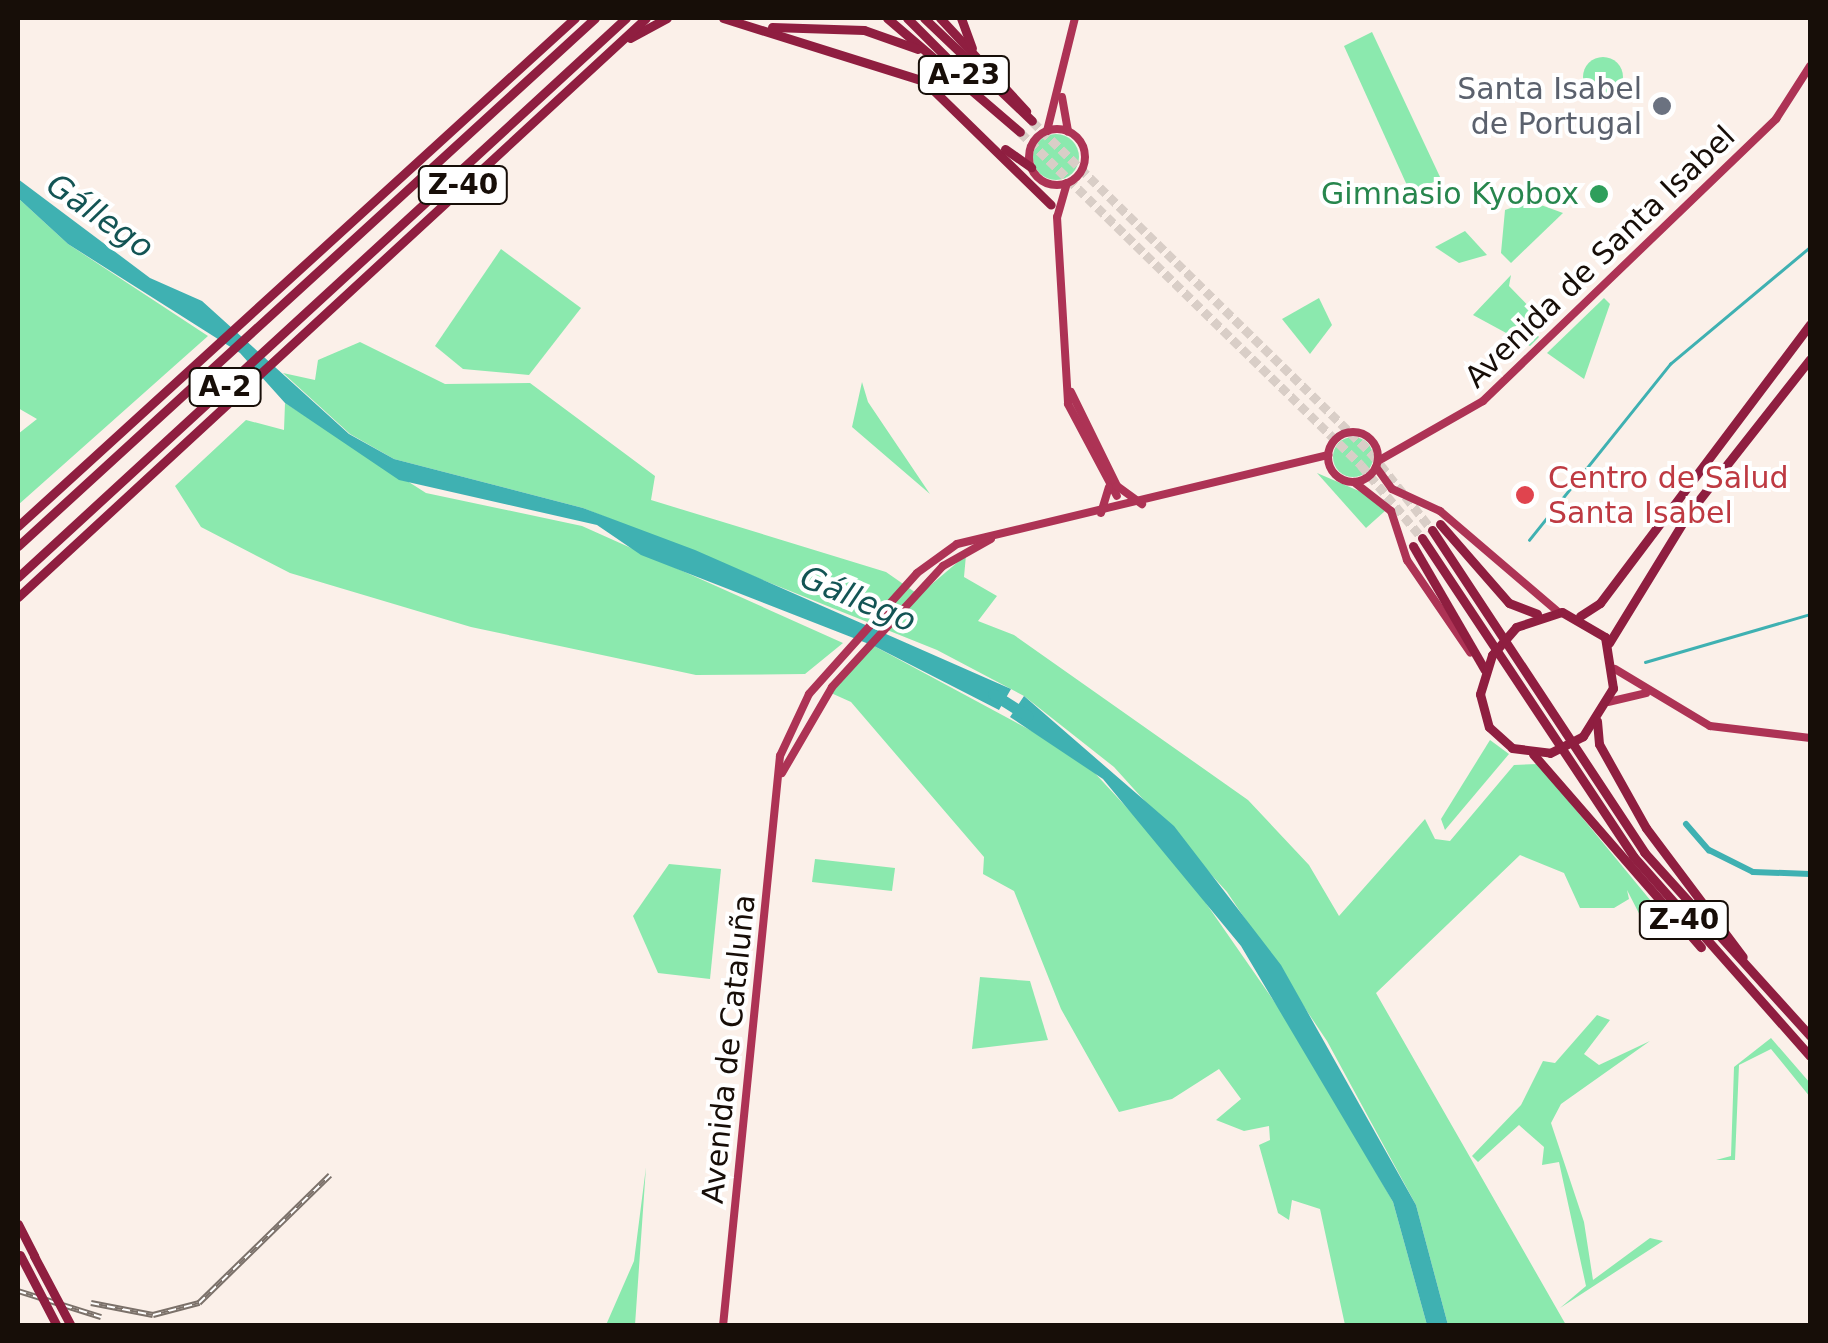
<!DOCTYPE html>
<html>
<head>
<meta charset="utf-8">
<style>
  body { margin:0 }
  #map { position:relative; width:1828px; height:1343px; overflow:hidden; background:#fbf0e9; font-family:"DejaVu Sans",sans-serif }
  div>[style] { position:absolute }
  [style*='--x'] { left:calc(var(--x)*1px); top:calc(var(--y)*1px); width:calc(var(--w)*1px); rotate:calc(var(--a)*1deg) }
  .green>* { inset:0; background:#8be9ae }
  .round { border-radius:50% }
  .water>* { inset:0; background:#3fb1b2 }
  .stream>* { height:2.5px; margin:-1.25px; padding:0 1.25px; transform-origin:1.25px; border-radius:1.25px; background:#3fb1b2 }
  .canal>* { height:6px; margin:-3px; padding:0 3px; transform-origin:3px; border-radius:3px; background:#3fb1b2 }
  .river>* { height:11px; margin:-5.5px; padding:0 5.5px; transform-origin:5.5px; border-radius:5.5px; background:#3fb1b2 }
  .highway-tunnel>* { height:9px; margin-top:-4.5px; transform-origin:0; background:repeating-linear-gradient(90deg,#d9cec7 0 9px,transparent 0 13.5px) }
  .major>* { height:8px; margin:-4px; padding:0 4px; transform-origin:4px; border-radius:4px; background:#ad3355 }
  .major>.ring { margin:-4px; padding:0; box-sizing:content-box; background:none; border:8px solid #ad3355; border-radius:50% }
  .highway>* { height:9px; margin:-4.5px; padding:0 4.5px; transform-origin:4.5px; border-radius:4.5px; background:#8f1e40 }
  .rail>* { height:6px; margin-top:-3px; transform-origin:0; background:repeating-linear-gradient(90deg,#fff 0 8px,#7b716a 0 16px); box-sizing:border-box; border-block:2px solid #7b716a }
  .highway-bridge>* { height:9px; margin:-4.5px; padding:0 4.5px; transform-origin:4.5px; border-radius:4.5px; background:#8f1e40 }
  .dots>* { width:28px; height:28px; translate:-50% -50%; box-sizing:border-box; border:5px solid #fff; border-radius:50% }
  span { translate:-50% -50%; white-space:nowrap; text-align:center; line-height:1.15; -webkit-text-stroke:8px #fff; paint-order:stroke }
  .shield-label span { padding:2px 8px; background:#fff; border:2px solid; border-radius:8px; -webkit-text-stroke-width:0 }
  .shield-label { font-size:28px; color:#170e08; font-weight:700 }
  .worship-label { font-size:30px; color:#5b616d }
  .right { translate:-100% -50%; text-align:right }
  .leisure-label { font-size:30px; color:#27864d }
  .street-label { font-size:30px; color:#170e08 }
  .health-label { font-size:30px; color:#be3a42 }
  .left { translate:0 -50%; text-align:left }
  .water-label { font-size:32px; color:#135454; font-style:italic }
  .frame { position:absolute; inset:0; border:20px solid #170e08; pointer-events:none }
</style>
</head>
<body>
<div id="map">
  <div class="green">
    <i style="clip-path:polygon(1372px 32px,1441px 179px,1410px 192px,1344px 46px)"></i>
    <i class="round" style="left:1583px;top:57px;width:40px;height:40px"></i>
    <i class="round" style="left:1033px;top:134px;width:46px;height:46px"></i>
    <i style="clip-path:polygon(18px 198px,68px 244px,208px 336px,18px 505px,18px 434px,37px 419px,18px 408px)"></i>
    <i style="clip-path:polygon(1530px 201px,1563px 213px,1511px 263px,1501px 253px,1505px 210px)"></i>
    <i style="clip-path:polygon(1465px 231px,1487px 255px,1459px 263px,1435px 247px)"></i>
    <i style="clip-path:polygon(501px 249px,581px 308px,529px 375px,463px 369px,435px 346px)"></i>
    <i style="clip-path:polygon(1511px 275px,1509px 286px,1537px 315px,1528px 325px,1539px 337px,1530px 346px,1473px 315px)"></i>
    <i style="clip-path:polygon(1319px 298px,1332px 325px,1310px 354px,1282px 319px)"></i>
    <i style="clip-path:polygon(1604px 298px,1610px 304px,1584px 379px,1547px 353px)"></i>
    <i style="clip-path:polygon(360px 342px,445px 384px,530px 383px,655px 476px,651px 500px,886px 572px,919px 595px,966px 555px,964px 577px,997px 596px,978px 621px,1014px 635px,1248px 800px,1309px 865px,1339px 916px,1425px 819px,1435px 839px,1450px 841px,1514px 765px,1538px 764px,1665px 918px,1648px 931px,1627px 890px,1629px 899px,1614px 908px,1580px 908px,1564px 873px,1520px 855px,1376px 993px,1566px 1325px,1448px 1325px,1416px 1205px,1327px 1041px,1227px 892px,1114px 767px,1024px 696px,937px 650px,583px 508px,394px 459px,350px 434px,283px 373px,315px 380px,318px 360px)"></i>
    <i style="clip-path:polygon(862px 382px,868px 402px,930px 494px,852px 427px)"></i>
    <i style="clip-path:polygon(285px 403px,426px 493px,582px 526px,843px 643px,805px 674px,696px 675px,471px 627px,290px 573px,201px 527px,175px 486px,246px 420px,284px 430px)"></i>
    <i class="round" style="left:1333px;top:437px;width:40px;height:40px"></i>
    <i style="clip-path:polygon(1317px 473px,1373px 497px,1385px 511px,1366px 528px)"></i>
    <i style="clip-path:polygon(874px 646px,1080px 757px,1178px 863px,1303px 1043px,1393px 1202px,1427px 1325px,1345px 1325px,1320px 1209px,1292px 1200px,1289px 1220px,1278px 1213px,1259px 1145px,1270px 1140px,1269px 1126px,1244px 1131px,1216px 1120px,1241px 1099px,1219px 1069px,1172px 1099px,1119px 1112px,1061px 1009px,1014px 891px,983px 874px,984px 857px,851px 702px,831px 693px)"></i>
    <i style="clip-path:polygon(1490px 740px,1509px 754px,1445px 830px,1441px 819px)"></i>
    <i style="clip-path:polygon(815px 859px,895px 868px,892px 891px,812px 882px)"></i>
    <i style="clip-path:polygon(669px 864px,721px 869px,710px 979px,658px 973px,633px 916px)"></i>
    <i style="clip-path:polygon(980px 977px,1030px 981px,1048px 1040px,972px 1049px)"></i>
    <i style="clip-path:polygon(1597px 1015px,1610px 1020px,1584px 1054px,1599px 1065px,1650px 1041px,1561px 1104px,1551px 1123px,1584px 1222px,1593px 1280px,1650px 1238px,1663px 1241px,1560px 1308px,1586px 1286px,1559px 1162px,1542px 1165px,1544px 1147px,1519px 1125px,1478px 1162px,1472px 1156px,1521px 1105px,1543px 1061px,1555px 1063px)"></i>
    <i style="clip-path:polygon(1771px 1038px,1810px 1083px,1810px 1097px,1771px 1049px,1739px 1065px,1735px 1160px,1716px 1160px,1731px 1156px,1734px 1067px)"></i>
    <i style="clip-path:polygon(646px 1167px,635px 1325px,606px 1325px,634px 1261px)"></i>
  </div>
  <div class="water">
    <i style="clip-path:polygon(18px 179px,150px 278px,202px 301px,349px 434px,394px 459px,583px 508px,695px 550px,1011px 689px,999px 710px,874px 646px,641px 555px,597px 525px,399px 480px,285px 403px,240px 353px,68px 244px,18px 198px)"></i>
    <i style="clip-path:polygon(1024px 696px,1174px 826px,1281px 965px,1416px 1205px,1448px 1325px,1427px 1325px,1393px 1202px,1241px 946px,1103px 779px,1010px 717px)"></i>
  </div>
  <div class="stream">
    <i style="--x:1529;--y:540;--w:226;--a:-51.3"></i>
    <i style="--x:1670;--y:364;--w:182;--a:-39.9"></i>
    <i style="--x:1645;--y:662;--w:172;--a:-16.2"></i>
  </div>
  <div class="canal">
    <i style="--x:1686;--y:824;--w:35;--a:49"></i>
    <i style="--x:1709;--y:850;--w:49;--a:26.6"></i>
    <i style="--x:1753;--y:872;--w:57;--a:2"></i>
  </div>
  <div class="river">
    <i style="--x:993;--y:694;--w:41;--a:32.2"></i>
  </div>
  <div class="highway-tunnel">
    <i style="--x:1032;--y:121;--w:476;--a:44.4"></i>
    <i style="--x:1372;--y:454;--w:97;--a:51.7"></i>
    <i style="--x:1020;--y:132;--w:477;--a:44.3"></i>
    <i style="--x:1361;--y:465;--w:95;--a:50.1"></i>
  </div>
  <div class="major">
    <i style="--x:1062;--y:97;--w:35;--a:80"></i>
    <i class="ring" style="left:1029px;top:129px;width:48px;height:48px"></i>
    <i style="--x:1047;--y:131;--w:116;--a:-76.1"></i>
    <i style="--x:1067;--y:183;--w:35;--a:106"></i>
    <i style="--x:1057;--y:217;--w:187;--a:86.6"></i>
    <i style="--x:1068;--y:404;--w:104;--a:62"></i>
    <i style="--x:1071;--y:392;--w:105;--a:63.9"></i>
    <i style="--x:1117;--y:486;--w:31;--a:36"></i>
    <i class="ring" style="left:1328px;top:432px;width:42px;height:42px"></i>
    <i style="--x:1378;--y:461;--w:121;--a:-29.7"></i>
    <i style="--x:1483;--y:401;--w:407;--a:-43.9"></i>
    <i style="--x:1776;--y:119;--w:63;--a:-57.3"></i>
    <i style="--x:1376;--y:467;--w:27;--a:54"></i>
    <i style="--x:1392;--y:489;--w:53;--a:24.6"></i>
    <i style="--x:1440;--y:511;--w:154;--a:40.5"></i>
    <i style="--x:1354;--y:482;--w:47;--a:38.1"></i>
    <i style="--x:1391;--y:511;--w:52;--a:71.9"></i>
    <i style="--x:1407;--y:560;--w:112;--a:55.6"></i>
    <i style="--x:1101;--y:513;--w:27;--a:-73"></i>
    <i style="--x:1615;--y:669;--w:111;--a:31"></i>
    <i style="--x:1710;--y:726;--w:101;--a:6.8"></i>
    <i style="--x:1608;--y:702;--w:39;--a:-13"></i>
    <i style="--x:782;--y:773;--w:99;--a:-59.8"></i>
    <i style="--x:832;--y:687;--w:164;--a:-47.5"></i>
    <i style="--x:943;--y:566;--w:55;--a:-29.4"></i>
    <i style="--x:723;--y:1326;--w:573;--a:-84.29"></i>
    <i style="--x:780;--y:756;--w:68;--a:-64.9"></i>
    <i style="--x:809;--y:694;--w:162;--a:-48.2"></i>
    <i style="--x:917;--y:573;--w:49;--a:-35.9"></i>
    <i style="--x:957;--y:544;--w:382;--a:-13.5"></i>
  </div>
  <div class="highway">
    <i style="--x:723;--y:18;--w:211;--a:17.4"></i>
    <i style="--x:924;--y:81;--w:177;--a:44.3"></i>
    <i style="--x:887;--y:18;--w:175;--a:40.6"></i>
    <i style="--x:907;--y:18;--w:83;--a:45"></i>
    <i style="--x:924;--y:18;--w:149;--a:43.6"></i>
    <i style="--x:940;--y:18;--w:127;--a:47.2"></i>
    <i style="--x:961;--y:18;--w:32;--a:70"></i>
    <i style="--x:772;--y:27;--w:92;--a:1.9"></i>
    <i style="--x:864;--y:30;--w:57;--a:19.4"></i>
    <i style="--x:630;--y:38;--w:42;--a:-28.4"></i>
    <i style="--x:1005;--y:149;--w:32;--a:35"></i>
    <i style="--x:1440;--y:524;--w:105;--a:48.9"></i>
    <i style="--x:1509;--y:603;--w:30;--a:21"></i>
    <i style="--x:18;--y:526;--w:754;--a:-42.37"></i>
    <i style="--x:1432;--y:530;--w:386;--a:56.6"></i>
    <i style="--x:1644;--y:852;--w:248;--a:47.9"></i>
    <i style="--x:1422;--y:538;--w:382;--a:56.4"></i>
    <i style="--x:1633;--y:856;--w:267;--a:48.5"></i>
    <i style="--x:18;--y:546;--w:782;--a:-42.46"></i>
    <i style="--x:1413;--y:546;--w:143;--a:59.9"></i>
    <i style="--x:18;--y:577;--w:826;--a:-42.6"></i>
    <i style="--x:18;--y:597;--w:854;--a:-42.68"></i>
    <i style="--x:1580;--y:616;--w:24;--a:-33"></i>
    <i style="--x:1600;--y:603;--w:349;--a:-53"></i>
    <i style="--x:1516;--y:627;--w:48;--a:-18.1"></i>
    <i style="--x:1562;--y:612;--w:50;--a:30.2"></i>
    <i style="--x:1605;--y:637;--w:52;--a:81.1"></i>
    <i style="--x:1613;--y:688;--w:57;--a:122"></i>
    <i style="--x:1609;--y:643;--w:151;--a:-58.5"></i>
    <i style="--x:1688;--y:514;--w:197;--a:-51.8"></i>
    <i style="--x:1492;--y:655;--w:41;--a:107.1"></i>
    <i style="--x:1480;--y:694;--w:34;--a:75"></i>
    <i style="--x:1489;--y:727;--w:31;--a:42"></i>
    <i style="--x:1512;--y:748;--w:38;--a:7"></i>
    <i style="--x:1597;--y:721;--w:23;--a:85"></i>
    <i style="--x:1599;--y:744;--w:96;--a:60.8"></i>
    <i style="--x:1646;--y:828;--w:161;--a:53.1"></i>
    <i style="--x:1533;--y:754;--w:256;--a:49"></i>
    <i style="--x:18;--y:1224;--w:36;--a:63"></i>
  </div>
  <div class="rail">
    <i style="--x:18;--y:1291;--w:87;--a:17.4"></i>
    <i style="--x:91;--y:1303;--w:63;--a:11"></i>
    <i style="--x:153;--y:1315;--w:48;--a:-14.6"></i>
    <i style="--x:199;--y:1303;--w:183;--a:-44.3"></i>
  </div>
  <div class="highway-bridge">
    <i style="--x:1492;--y:655;--w:37;--a:-49"></i>
    <i style="--x:1550;--y:753;--w:37;--a:-27"></i>
    <i style="--x:20;--y:1255;--w:80;--a:62.5"></i>
    <i style="--x:34;--y:1256;--w:79;--a:62.1"></i>
  </div>
  <div class="dots">
    <i style="left:1662px;top:106px;background:#6b7280"></i>
    <i style="left:1599px;top:194px;background:#2e9e5b"></i>
    <i style="left:1525px;top:495px;background:#e0444e"></i>
  </div>
  <div class="shield-label">
    <span style="left:964px;top:75px">A-23</span>
    <span style="left:463px;top:185px">Z-40</span>
    <span style="left:225px;top:387px">A-2</span>
    <span style="left:1684px;top:920px">Z-40</span>
  </div>
  <div class="worship-label">
    <span class="right" style="left:1642px;top:106px">Santa Isabel<br>de Portugal</span>
  </div>
  <div class="leisure-label">
    <span class="right" style="left:1579px;top:194px">Gimnasio Kyobox</span>
  </div>
  <div class="street-label">
    <span style="left:1600px;top:257px;rotate:-44deg">Avenida de Santa Isabel</span>
    <span style="left:729px;top:1049px;rotate:-84deg">Avenida de Cataluña</span>
  </div>
  <div class="health-label">
    <span class="left" style="left:1548px;top:495px">Centro de Salud<br>Santa Isabel</span>
  </div>
  <div class="water-label">
    <span style="left:100px;top:216px;rotate:35deg">Gállego</span>
    <span style="left:858px;top:599px;rotate:23deg">Gállego</span>
  </div>
  <div class="frame"></div>
</div>
</body>
</html>
